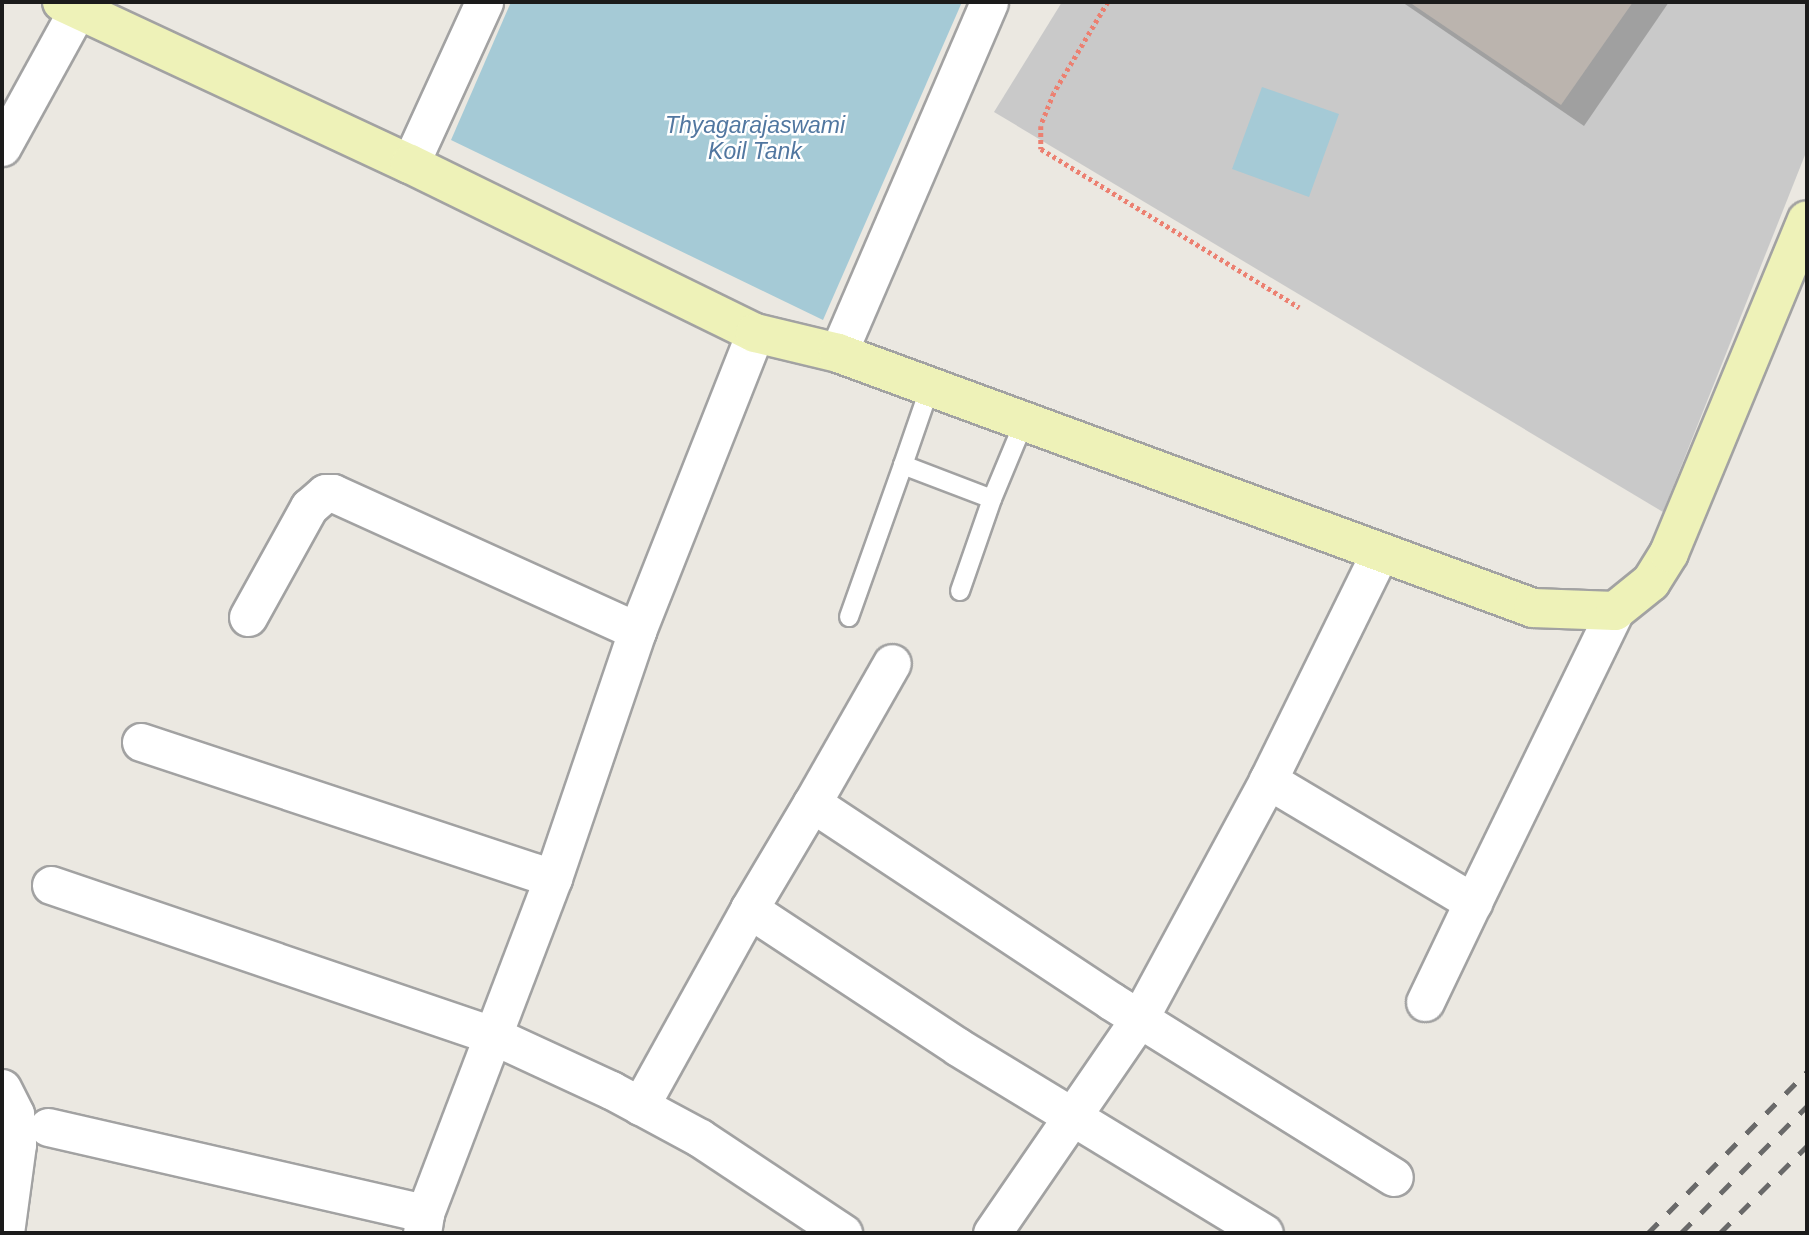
<!DOCTYPE html>
<html>
<head>
<meta charset="utf-8">
<style>
  body { margin:0 }
  #map { position:relative; width:1809px; height:1235px; overflow:hidden; background:#ebe8e1; font-family:Arial,sans-serif }
  div>[style] { position:absolute }
  [style*='--x'] { left:calc(var(--x)*1px); top:calc(var(--y)*1px); width:calc(var(--w)*1px); rotate:calc(var(--a)*1deg) }
  .religious>* { inset:0; background:#c9c9c9 }
  .water>* { inset:0; background:#a5cad6 }
  .shadow>* { inset:0; background:#0003 }
  .building>* { inset:0; background:#bbb4ae }
  .path>* { height:4.5px; margin-top:-2.25px; transform-origin:0; background:repeating-linear-gradient(90deg,#ec8071 0 3.5px,transparent 0 7px) }
  .roads { filter:drop-shadow(2px 0 #a2a2a2) drop-shadow(-2px 0 #a2a2a2) drop-shadow(0 2px #a2a2a2) drop-shadow(0 -2px #a2a2a2) }
  .lane>* { height:18px; margin:-9px; padding:0 9px; transform-origin:9px; border-radius:9px; background:#fff }
  .street>* { height:37px; margin:-18.5px; padding:0 18.5px; transform-origin:18.5px; border-radius:18.5px; background:#fff }
  .secondary>* { height:38px; margin:-19px; padding:0 19px; transform-origin:19px; border-radius:19px; background:#eef2b8 }
  .rail>* { height:5px; margin-top:-2.5px; transform-origin:0; background:repeating-linear-gradient(90deg,#696969 0 14px,transparent 0 28px) }
  span { translate:-50% -50%; white-space:nowrap; text-align:center; line-height:1.15; -webkit-text-stroke:5px #fff; paint-order:stroke }
  .water-label { font-size:23px; color:#5177a0; font-style:italic }
  .frame { position:absolute; inset:0; border:4px solid #1b1b1b; pointer-events:none }
</style>
</head>
<body>
<div id="map">
  <div class="religious">
    <i style="clip-path:polygon(1062px 2px,1807px 2px,1807px 150px,1663px 512px,994px 112px)"></i>
  </div>
  <div class="water">
    <i style="clip-path:polygon(511px 2px,962px 2px,823px 320px,451px 140px)"></i>
    <i style="clip-path:polygon(1262px 87px,1339px 114px,1309px 197px,1232px 169px)"></i>
  </div>
  <div class="shadow">
    <i style="clip-path:polygon(1402px 2px,1669px 2px,1584px 126px)"></i>
  </div>
  <div class="building">
    <i style="clip-path:polygon(1409px 2px,1633px 2px,1561px 105px)"></i>
  </div>
  <div class="path">
    <i style="--x:1108;--y:2;--w:106;--a:120.7"></i>
    <i style="--x:1054;--y:93;--w:35;--a:112"></i>
    <i style="--x:1041;--y:126;--w:23;--a:90"></i>
    <i style="--x:1041;--y:149;--w:303;--a:31.5"></i>
  </div>
  <div class="roads">
    <div class="lane">
      <i style="--x:930;--y:387;--w:83;--a:109.1"></i>
      <i style="--x:903;--y:465;--w:95;--a:20.9"></i>
      <i style="--x:992;--y:499;--w:83;--a:-67.4"></i>
      <i style="--x:960;--y:591;--w:97;--a:-70.8"></i>
      <i style="--x:849;--y:617;--w:161;--a:-70.4"></i>
    </div>
    <div class="street">
      <i style="--x:2;--y:147;--w:158;--a:-61.2"></i>
      <i style="--x:410;--y:164;--w:178;--a:-65.4"></i>
      <i style="--x:838;--y:353;--w:382;--a:-66.7"></i>
      <i style="--x:248;--y:617;--w:126;--a:-61"></i>
      <i style="--x:309;--y:507;--w:21;--a:-41"></i>
      <i style="--x:325;--y:493;--w:8;--a:0"></i>
      <i style="--x:333;--y:493;--w:334;--a:24.4"></i>
      <i style="--x:141;--y:742;--w:434;--a:18.3"></i>
      <i style="--x:1268;--y:780;--w:239;--a:30.8"></i>
      <i style="--x:1473;--y:902;--w:324;--a:-64"></i>
      <i style="--x:812;--y:803;--w:161;--a:-60.3"></i>
      <i style="--x:51;--y:885;--w:468;--a:18.8"></i>
      <i style="--x:494;--y:1036;--w:129;--a:24.8"></i>
      <i style="--x:611;--y:1090;--w:101;--a:28.3"></i>
      <i style="--x:700;--y:1138;--w:172;--a:33.6"></i>
      <i style="--x:749;--y:909;--w:250;--a:33.4"></i>
      <i style="--x:958;--y:1047;--w:358;--a:31.3"></i>
      <i style="--x:1425;--y:1002;--w:111;--a:-64.4"></i>
      <i style="--x:2;--y:1088;--w:29;--a:63"></i>
      <i style="--x:15;--y:1114;--w:30;--a:86"></i>
      <i style="--x:17;--y:1144;--w:90;--a:97.7"></i>
      <i style="--x:640;--y:1106;--w:225;--a:-61"></i>
      <i style="--x:749;--y:909;--w:123;--a:-59.3"></i>
      <i style="--x:812;--y:803;--w:359;--a:33.5"></i>
      <i style="--x:1111;--y:1001;--w:333;--a:31.9"></i>
      <i style="--x:48;--y:1127;--w:387;--a:12.9"></i>
      <i style="--x:422;--y:1233;--w:20;--a:-81"></i>
      <i style="--x:425;--y:1213;--w:359;--a:-69.1"></i>
      <i style="--x:553;--y:878;--w:261;--a:-71.2"></i>
      <i style="--x:637;--y:631;--w:321;--a:-68.4"></i>
      <i style="--x:992;--y:1233;--w:260;--a:-55.5"></i>
      <i style="--x:1139;--y:1019;--w:272;--a:-61.6"></i>
      <i style="--x:1268;--y:780;--w:252;--a:-63.8"></i>
    </div>
    <div class="secondary">
      <i style="--x:62;--y:2;--w:384;--a:25"></i>
      <i style="--x:410;--y:164;--w:384;--a:26.1"></i>
      <i style="--x:755;--y:333;--w:85;--a:13.5"></i>
      <i style="--x:838;--y:353;--w:740;--a:20.15"></i>
      <i style="--x:1533;--y:608;--w:82;--a:2.1"></i>
      <i style="--x:1615;--y:611;--w:46;--a:-38.9"></i>
      <i style="--x:1651;--y:582;--w:34;--a:-58"></i>
      <i style="--x:1669;--y:553;--w:360;--a:-67.5"></i>
    </div>
  </div>
  <div class="rail">
    <i style="--x:1648;--y:1233;--w:226;--a:-45.4"></i>
    <i style="--x:1681;--y:1233;--w:179;--a:-45.2"></i>
    <i style="--x:1720;--y:1233;--w:123;--a:-45"></i>
  </div>
  <div class="water-label">
    <span style="left:755px;top:138px">Thyagarajaswami<br>Koil Tank</span>
  </div>
  <div class="frame"></div>
</div>
</body>
</html>
